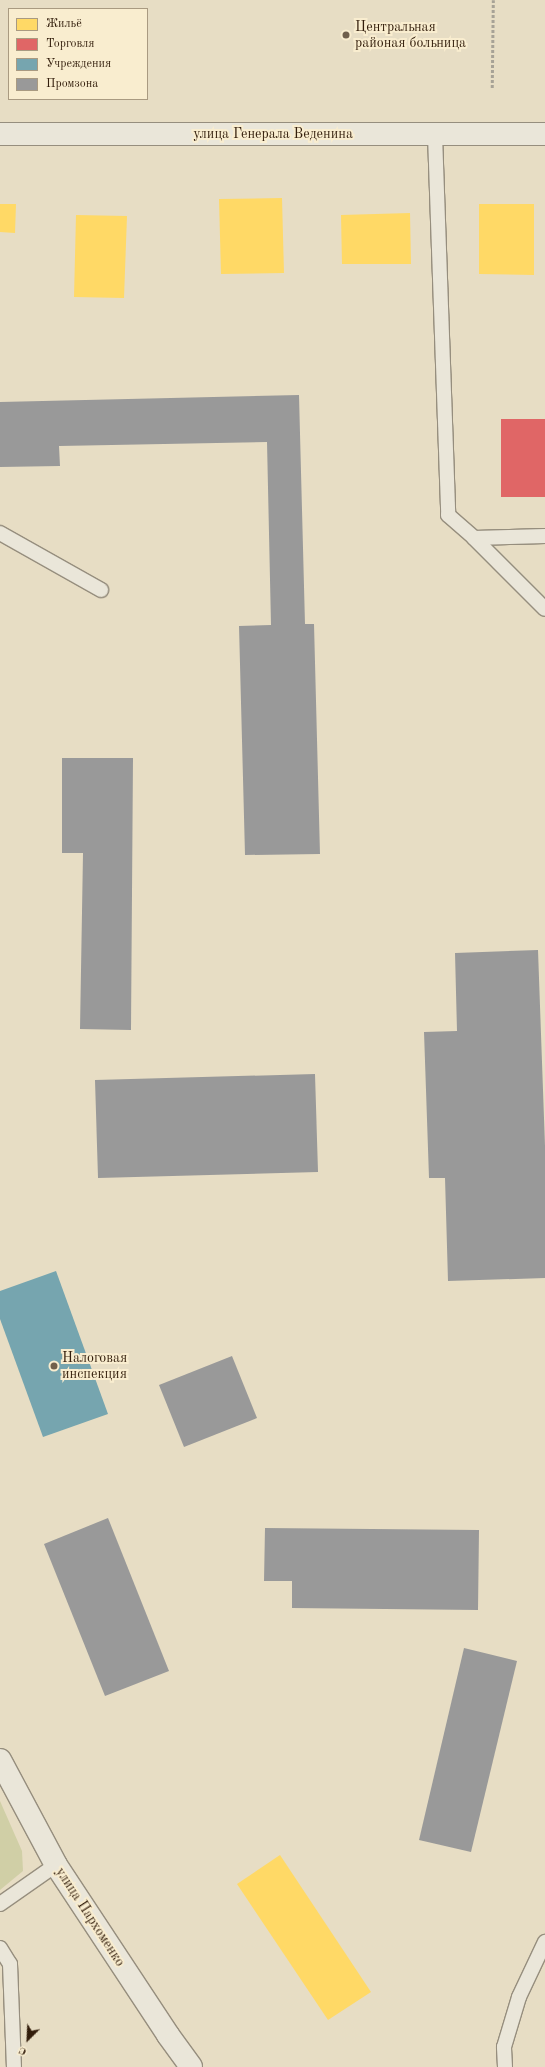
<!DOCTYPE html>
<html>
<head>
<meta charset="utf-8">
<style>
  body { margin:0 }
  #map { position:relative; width:545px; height:2067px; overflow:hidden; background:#e7ddc4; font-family:"Old Standard TT",serif }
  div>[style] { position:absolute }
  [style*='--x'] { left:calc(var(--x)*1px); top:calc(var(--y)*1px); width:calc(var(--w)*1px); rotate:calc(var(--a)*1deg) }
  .green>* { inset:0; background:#d0cfa6 }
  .homes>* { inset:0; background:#ffd966 }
  .shops>* { inset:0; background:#e06666 }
  .public>* { inset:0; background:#76a5af }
  .industry>* { inset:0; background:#999 }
  .path>* { height:2.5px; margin-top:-1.25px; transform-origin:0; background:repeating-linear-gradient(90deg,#a7a296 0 3px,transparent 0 5px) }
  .roads { filter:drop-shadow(1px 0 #968e7e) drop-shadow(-1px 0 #968e7e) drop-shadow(0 1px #968e7e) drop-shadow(0 -1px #968e7e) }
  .lane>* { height:14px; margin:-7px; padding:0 7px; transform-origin:7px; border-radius:7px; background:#eae6d9 }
  .street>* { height:22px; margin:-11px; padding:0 11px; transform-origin:11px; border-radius:11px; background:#eae6d9 }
  .secondary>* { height:22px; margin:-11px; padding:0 11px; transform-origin:11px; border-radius:11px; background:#eae6d9 }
  .dots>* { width:11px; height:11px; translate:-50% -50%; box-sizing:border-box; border:2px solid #f9edcf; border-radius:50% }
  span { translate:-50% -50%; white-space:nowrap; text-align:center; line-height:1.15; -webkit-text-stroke:4px #f9edcf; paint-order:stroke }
  .poi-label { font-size:14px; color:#321d0b }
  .left { translate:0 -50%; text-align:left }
  .street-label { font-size:14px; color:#321d0b }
  .legend { position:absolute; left:8px; top:8px; width:140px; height:92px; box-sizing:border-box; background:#f9edcf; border:1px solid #a99a81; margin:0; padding:5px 7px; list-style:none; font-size:12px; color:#321d0b }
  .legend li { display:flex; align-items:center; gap:8px; height:20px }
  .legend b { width:20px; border:1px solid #a99a81 }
  .north { position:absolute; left:8px; top:2019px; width:40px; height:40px; -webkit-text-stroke:3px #f9edcf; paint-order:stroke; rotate:204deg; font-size:11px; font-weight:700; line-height:16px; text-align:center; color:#321d0b }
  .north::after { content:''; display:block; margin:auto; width:14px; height:18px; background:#321d0b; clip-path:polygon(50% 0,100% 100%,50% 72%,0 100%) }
</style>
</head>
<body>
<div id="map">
  <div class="green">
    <i style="clip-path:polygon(0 1801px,22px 1851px,23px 1871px,0 1890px)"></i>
  </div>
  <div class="homes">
    <i style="clip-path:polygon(282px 198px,284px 273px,221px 274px,219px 199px)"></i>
    <i style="clip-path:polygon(0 204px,16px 204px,15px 233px,0 232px)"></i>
    <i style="clip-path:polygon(479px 204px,534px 204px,534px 275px,479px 274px)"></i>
    <i style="clip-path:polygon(410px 213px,411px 264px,342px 264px,341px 215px)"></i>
    <i style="clip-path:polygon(76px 215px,127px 216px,124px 298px,74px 297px)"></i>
    <i style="clip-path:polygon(280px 1855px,371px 1992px,328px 2020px,237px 1884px)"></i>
  </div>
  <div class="shops">
    <i style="clip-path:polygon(501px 419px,545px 419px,545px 497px,501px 497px)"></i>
  </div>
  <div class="public">
    <i style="clip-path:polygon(56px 1271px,108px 1414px,43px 1437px,0 1319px,0 1291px)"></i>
  </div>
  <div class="industry">
    <i style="clip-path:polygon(299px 395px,305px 624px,314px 624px,320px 854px,245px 855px,239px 626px,271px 625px,267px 442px,59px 446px,60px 466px,0 467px,0 402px)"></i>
    <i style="clip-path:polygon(62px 758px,133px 758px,131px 1030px,80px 1029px,83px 853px,62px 853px)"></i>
    <i style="clip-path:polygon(538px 950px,545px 1146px,545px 1278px,448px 1281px,445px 1178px,429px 1178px,424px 1032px,457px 1031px,455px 953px)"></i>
    <i style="clip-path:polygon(315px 1074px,318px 1172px,98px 1178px,95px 1080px)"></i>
    <i style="clip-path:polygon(232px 1356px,257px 1418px,184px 1447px,159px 1385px)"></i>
    <i style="clip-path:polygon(108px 1518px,169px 1671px,105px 1696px,44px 1544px)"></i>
    <i style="clip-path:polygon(265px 1528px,479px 1530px,478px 1610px,292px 1608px,292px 1581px,264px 1581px)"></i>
    <i style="clip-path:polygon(464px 1648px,517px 1661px,471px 1852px,419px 1840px)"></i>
  </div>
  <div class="path">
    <i style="--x:492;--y:88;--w:88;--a:-89.3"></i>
  </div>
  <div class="roads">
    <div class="lane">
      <i style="--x:435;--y:135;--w:380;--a:88"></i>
      <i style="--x:448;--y:515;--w:35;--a:41"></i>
      <i style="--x:474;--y:538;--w:71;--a:-1.6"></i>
      <i style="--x:0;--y:533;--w:116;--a:29.4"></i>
      <i style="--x:474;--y:538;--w:100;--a:45"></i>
      <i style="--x:0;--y:1904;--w:68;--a:-34.9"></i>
      <i style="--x:0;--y:1948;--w:19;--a:58"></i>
      <i style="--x:10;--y:1964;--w:103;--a:87.8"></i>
      <i style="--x:505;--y:2067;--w:20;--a:-93"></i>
      <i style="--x:504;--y:2047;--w:52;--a:-73.3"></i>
      <i style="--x:519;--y:1997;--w:61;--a:-64.7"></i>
    </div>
    <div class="street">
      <i style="--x:0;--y:134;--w:545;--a:0"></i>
    </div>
    <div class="secondary">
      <i style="--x:0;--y:1760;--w:119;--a:61.9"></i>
      <i style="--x:56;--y:1865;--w:204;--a:56.6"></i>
      <i style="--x:168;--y:2035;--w:39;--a:54"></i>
    </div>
  </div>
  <div class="dots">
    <i style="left:346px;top:35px;background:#71604c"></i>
    <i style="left:54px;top:1366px;background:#71604c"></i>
  </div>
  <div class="poi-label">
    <span class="left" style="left:355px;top:35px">Центральная<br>районая больница</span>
    <span class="left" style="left:62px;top:1366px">Налоговая<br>инспекция</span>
  </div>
  <div class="street-label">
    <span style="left:273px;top:134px">улица Генерала Веденина</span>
    <span style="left:90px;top:1917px;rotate:57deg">улица Пархоменко</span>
  </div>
  <ul class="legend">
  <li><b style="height:11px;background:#ffd966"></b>Жильё</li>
  <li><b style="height:11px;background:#e06666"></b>Торговля</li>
  <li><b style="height:11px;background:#76a5af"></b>Учреждения</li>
  <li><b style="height:11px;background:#999"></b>Промзона</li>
  </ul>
  <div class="north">С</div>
</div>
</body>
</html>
